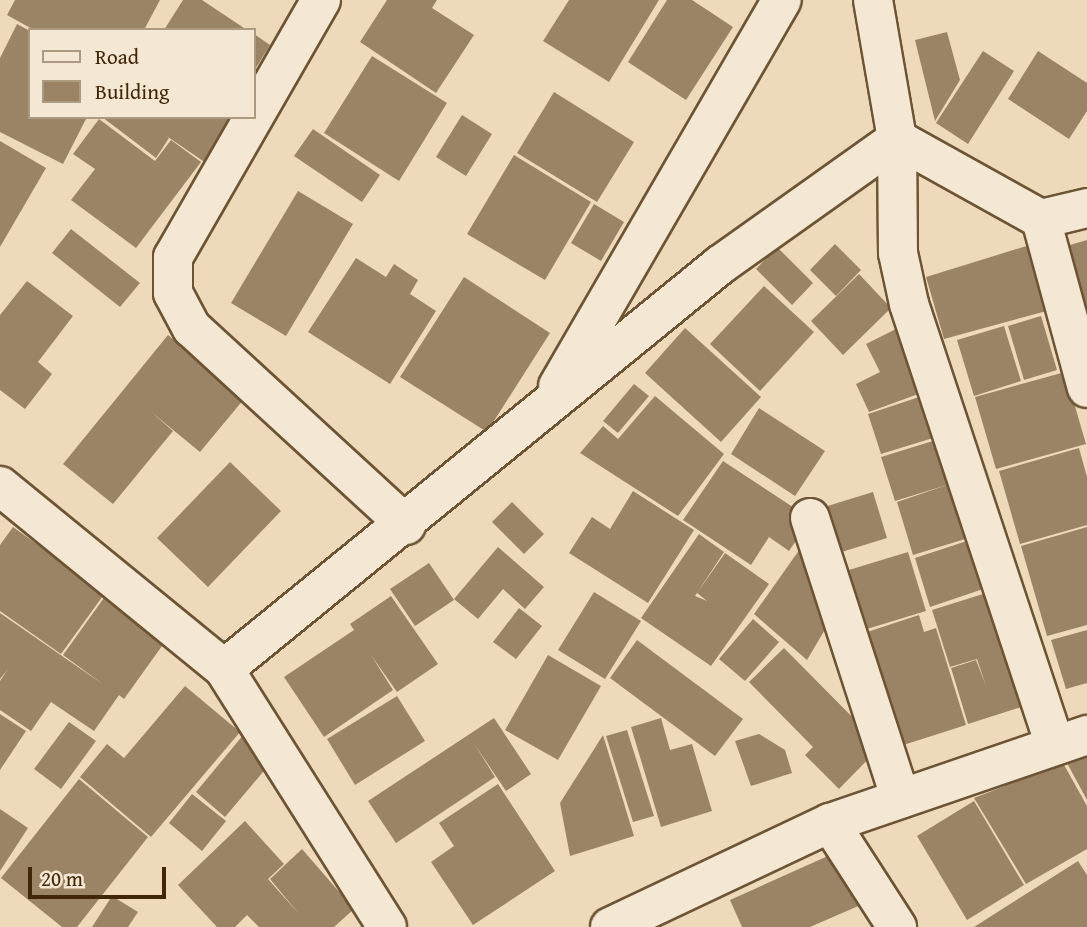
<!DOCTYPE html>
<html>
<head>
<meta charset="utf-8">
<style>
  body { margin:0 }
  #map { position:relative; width:1087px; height:927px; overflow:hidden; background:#eedabb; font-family:"Gentium Book Plus",serif }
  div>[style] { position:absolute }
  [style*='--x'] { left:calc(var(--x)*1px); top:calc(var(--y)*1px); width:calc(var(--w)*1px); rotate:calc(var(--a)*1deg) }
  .building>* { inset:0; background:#9b8465 }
  .roads { filter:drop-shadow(2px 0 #6c5434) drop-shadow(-2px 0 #6c5434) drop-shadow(0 2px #6c5434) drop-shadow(0 -2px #6c5434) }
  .street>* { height:38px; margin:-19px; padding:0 19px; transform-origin:19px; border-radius:19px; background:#f4e7d3 }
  span { translate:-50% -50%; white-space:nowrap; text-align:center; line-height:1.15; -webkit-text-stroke:7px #f4e7d3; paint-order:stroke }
  .legend { position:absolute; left:28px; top:28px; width:228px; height:91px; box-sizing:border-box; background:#f4e7d3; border:2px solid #ac9a81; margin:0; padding:9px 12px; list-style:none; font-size:21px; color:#412707 }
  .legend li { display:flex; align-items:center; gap:14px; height:35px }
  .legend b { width:35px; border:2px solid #ac9a81 }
  .scale { position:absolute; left:28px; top:867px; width:138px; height:32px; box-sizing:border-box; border:4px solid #412707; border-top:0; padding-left:9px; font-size:21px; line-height:24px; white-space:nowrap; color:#412707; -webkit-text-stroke:5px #f4e7d3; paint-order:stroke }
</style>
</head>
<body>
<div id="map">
  <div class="building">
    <i style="clip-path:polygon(15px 0,160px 0,144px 30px,34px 30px,7px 15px)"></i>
    <i style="clip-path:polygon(183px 0,202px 0,247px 30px,164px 30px)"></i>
    <i style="clip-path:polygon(387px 0,437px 0,432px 8px,474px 35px,436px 93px,360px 42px)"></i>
    <i style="clip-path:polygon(569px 0,659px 0,609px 82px,543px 41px)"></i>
    <i style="clip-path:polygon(667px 0,692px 0,733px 27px,686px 100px,628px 62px)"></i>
    <i style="clip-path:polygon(17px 24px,30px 31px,30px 117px,87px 117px,63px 164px,0 132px,0 58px)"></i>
    <i style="clip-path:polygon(947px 32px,960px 80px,935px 121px,915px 40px)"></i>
    <i style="clip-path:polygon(254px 34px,270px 45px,254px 71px)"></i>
    <i style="clip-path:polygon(983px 51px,1014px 71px,968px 144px,936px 123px)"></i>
    <i style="clip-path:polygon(1038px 51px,1087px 83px,1087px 111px,1069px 139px,1008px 99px)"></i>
    <i style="clip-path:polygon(372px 56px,447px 103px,399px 181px,324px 133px)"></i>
    <i style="clip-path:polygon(554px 92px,634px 142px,597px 202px,517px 153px)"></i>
    <i style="clip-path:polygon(462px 115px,492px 134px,466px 176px,436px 157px)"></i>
    <i style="clip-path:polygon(102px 117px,237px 117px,206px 163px,165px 135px,169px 138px,156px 158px)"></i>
    <i style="clip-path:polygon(99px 119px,155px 161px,171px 140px,201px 162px,136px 248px,71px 200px,95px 169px,73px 154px)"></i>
    <i style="clip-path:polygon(313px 129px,380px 175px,362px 202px,294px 156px)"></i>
    <i style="clip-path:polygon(0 141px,46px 168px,0 247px)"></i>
    <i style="clip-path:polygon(514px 155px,591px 202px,545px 280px,467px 234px)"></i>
    <i style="clip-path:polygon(298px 191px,353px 224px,286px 336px,231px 303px)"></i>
    <i style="clip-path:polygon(594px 204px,624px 222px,601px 261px,571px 243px)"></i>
    <i style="clip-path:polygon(71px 229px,140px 283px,120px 307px,52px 253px)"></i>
    <i style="clip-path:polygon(1087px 240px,1087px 336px,1063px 247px)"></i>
    <i style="clip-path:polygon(1036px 243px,1054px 309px,944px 339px,926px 277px)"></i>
    <i style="clip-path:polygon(835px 244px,861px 270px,836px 296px,810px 270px)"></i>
    <i style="clip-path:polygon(777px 247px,813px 283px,792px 305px,756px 269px)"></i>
    <i style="clip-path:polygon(356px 258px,386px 277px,394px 264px,418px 280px,410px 294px,436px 311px,390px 384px,308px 332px)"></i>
    <i style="clip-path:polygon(859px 274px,891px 308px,843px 355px,811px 321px)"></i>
    <i style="clip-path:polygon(464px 277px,550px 333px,487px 432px,400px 377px)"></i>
    <i style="clip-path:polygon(27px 281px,73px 316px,38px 362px,52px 374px,25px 409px,0 390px,0 315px)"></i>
    <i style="clip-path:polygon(764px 286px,814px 332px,760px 391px,710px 344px)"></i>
    <i style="clip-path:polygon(1041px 316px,1057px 370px,1024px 380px,1008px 326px)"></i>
    <i style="clip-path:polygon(904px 325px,932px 389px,869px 412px,856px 384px,880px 372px,866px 344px)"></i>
    <i style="clip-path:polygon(1004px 326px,1021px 381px,974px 396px,957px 340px)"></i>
    <i style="clip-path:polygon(685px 328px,761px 397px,721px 442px,645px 373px)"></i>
    <i style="clip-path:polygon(168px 335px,244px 399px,200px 452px,150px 411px,173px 431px,113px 504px,63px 464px)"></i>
    <i style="clip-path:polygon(1065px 372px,1086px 444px,996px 469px,975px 397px)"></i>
    <i style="clip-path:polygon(634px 384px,649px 396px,618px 433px,603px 421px)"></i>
    <i style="clip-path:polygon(655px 396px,724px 454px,678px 516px,580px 453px,603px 426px,618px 439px)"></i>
    <i style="clip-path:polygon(919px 397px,933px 438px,881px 454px,868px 414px)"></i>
    <i style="clip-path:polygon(759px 408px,825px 451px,795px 496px,731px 454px)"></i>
    <i style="clip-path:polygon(949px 436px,975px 536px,913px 555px,897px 502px,950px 484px,895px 501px,881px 457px)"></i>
    <i style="clip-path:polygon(1079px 448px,1087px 477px,1087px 525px,1020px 544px,999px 471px)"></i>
    <i style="clip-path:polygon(723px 461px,811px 519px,789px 551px,769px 537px,751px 565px,683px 520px)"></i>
    <i style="clip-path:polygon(230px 462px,281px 511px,208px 587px,157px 538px)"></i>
    <i style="clip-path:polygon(633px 491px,694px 530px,648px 603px,569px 553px,592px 517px,610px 529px)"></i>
    <i style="clip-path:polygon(873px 492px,887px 538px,835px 554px,821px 508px)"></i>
    <i style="clip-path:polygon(512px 502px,544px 534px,524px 554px,492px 522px)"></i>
    <i style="clip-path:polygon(13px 527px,105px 593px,61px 654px,0 611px,0 545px)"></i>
    <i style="clip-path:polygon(1087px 527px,1087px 625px,1047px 636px,1021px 546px)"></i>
    <i style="clip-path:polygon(699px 534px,724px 552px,695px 596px,707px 601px,697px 593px,725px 553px,769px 584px,711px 666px,641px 618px)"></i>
    <i style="clip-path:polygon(979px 537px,995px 585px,930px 607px,915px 558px)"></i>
    <i style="clip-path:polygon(807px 539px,843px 599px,807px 660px,754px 614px)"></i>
    <i style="clip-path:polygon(498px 547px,544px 587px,525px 609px,503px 589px,478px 619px,454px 599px)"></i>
    <i style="clip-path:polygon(908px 552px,926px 611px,857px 632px,839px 573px)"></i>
    <i style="clip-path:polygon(429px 563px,454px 600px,415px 626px,390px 589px)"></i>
    <i style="clip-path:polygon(1021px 582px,1056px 696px,968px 724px,951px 668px,976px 660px,986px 686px,977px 659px,950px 667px,932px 610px)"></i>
    <i style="clip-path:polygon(594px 592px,641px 621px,605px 679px,558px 650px)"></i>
    <i style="clip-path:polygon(106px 595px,167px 639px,124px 699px,119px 695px,94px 731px,51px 702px,31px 731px,0 710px,0 681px,8px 669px,0 679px,0 613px,104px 685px,63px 655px)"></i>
    <i style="clip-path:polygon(391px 596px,438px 664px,397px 692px,371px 655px,393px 690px,324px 737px,284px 677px,354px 630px,350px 624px)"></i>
    <i style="clip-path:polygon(519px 608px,542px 626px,516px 659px,493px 642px)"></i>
    <i style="clip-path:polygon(919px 615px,924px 632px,936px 628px,966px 725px,894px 748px,858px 635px)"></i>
    <i style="clip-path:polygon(753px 619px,779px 642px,745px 681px,719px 659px)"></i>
    <i style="clip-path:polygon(1087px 630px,1087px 683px,1066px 689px,1051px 640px)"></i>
    <i style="clip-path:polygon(637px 640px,743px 719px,715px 756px,610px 678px)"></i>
    <i style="clip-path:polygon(784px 648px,881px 746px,839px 789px,805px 755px,813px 747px,749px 682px)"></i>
    <i style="clip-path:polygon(548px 655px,601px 686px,558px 760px,505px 730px)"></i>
    <i style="clip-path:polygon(185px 686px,240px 732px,151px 837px,80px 777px,107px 744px,124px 758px)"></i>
    <i style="clip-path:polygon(397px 696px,425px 741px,355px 785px,327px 739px)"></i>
    <i style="clip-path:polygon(0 714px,26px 731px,0 770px)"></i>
    <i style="clip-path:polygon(494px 718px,531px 774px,506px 791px,475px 745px,495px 777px,396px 843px,368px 801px)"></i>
    <i style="clip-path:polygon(661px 718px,670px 750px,692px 744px,712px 811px,661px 827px,631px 727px)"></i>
    <i style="clip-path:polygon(69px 722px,96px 741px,61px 789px,34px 769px)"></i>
    <i style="clip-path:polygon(627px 730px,654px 816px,633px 822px,606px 736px)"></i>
    <i style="clip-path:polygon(244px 734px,274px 759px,225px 817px,196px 792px)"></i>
    <i style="clip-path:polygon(759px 734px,785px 750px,792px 773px,751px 786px,735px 741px)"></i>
    <i style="clip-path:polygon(603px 735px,634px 836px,570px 856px,560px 803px)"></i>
    <i style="clip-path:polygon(1087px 755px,1087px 800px,1067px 763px)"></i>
    <i style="clip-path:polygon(1063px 763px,1087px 806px,1087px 849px,1026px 884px,974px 798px)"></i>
    <i style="clip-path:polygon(79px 779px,148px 837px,77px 927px,62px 927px,1px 878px)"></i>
    <i style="clip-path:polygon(498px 784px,555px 871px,473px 925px,431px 862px,454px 846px,439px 823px)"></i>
    <i style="clip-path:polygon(192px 794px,226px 821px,202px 851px,169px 823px)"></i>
    <i style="clip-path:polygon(974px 801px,1024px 885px,967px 920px,917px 836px)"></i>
    <i style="clip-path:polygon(0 809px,28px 828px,0 871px)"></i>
    <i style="clip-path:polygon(245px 821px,284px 864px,268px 879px,299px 914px,270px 879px,302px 849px,354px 909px,334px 927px,259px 927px,247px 915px,235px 927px,217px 927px,178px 885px)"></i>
    <i style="clip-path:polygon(839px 851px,863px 904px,810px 927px,742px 927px,730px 900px)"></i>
    <i style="clip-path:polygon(1078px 861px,1087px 875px,1087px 927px,974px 927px)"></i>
    <i style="clip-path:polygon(112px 896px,138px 912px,128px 927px,92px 927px)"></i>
  </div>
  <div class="roads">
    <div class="street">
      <i style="--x:321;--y:0;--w:297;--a:119.9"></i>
      <i style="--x:173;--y:257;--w:36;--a:90"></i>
      <i style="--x:173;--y:293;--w:40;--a:62"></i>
      <i style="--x:192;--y:328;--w:291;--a:42.6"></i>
      <i style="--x:873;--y:0;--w:141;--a:80.2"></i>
      <i style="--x:897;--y:139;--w:114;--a:89.5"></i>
      <i style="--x:898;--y:253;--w:52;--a:77.8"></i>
      <i style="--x:909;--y:304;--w:465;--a:71.7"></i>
      <i style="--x:897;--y:139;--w:165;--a:29.1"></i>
      <i style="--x:1041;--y:219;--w:47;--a:-13.4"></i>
      <i style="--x:1041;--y:219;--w:175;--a:74.8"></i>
      <i style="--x:558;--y:386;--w:446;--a:-59.9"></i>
      <i style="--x:0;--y:486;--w:289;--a:39.2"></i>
      <i style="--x:224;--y:669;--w:305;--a:57.7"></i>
      <i style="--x:810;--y:518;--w:295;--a:72.1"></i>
      <i style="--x:224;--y:669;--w:640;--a:-39.16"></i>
      <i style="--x:720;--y:265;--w:217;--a:-35.4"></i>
      <i style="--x:830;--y:823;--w:124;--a:57.2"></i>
      <i style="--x:610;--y:927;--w:243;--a:-25.3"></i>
      <i style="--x:830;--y:823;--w:272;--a:-18.9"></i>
    </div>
  </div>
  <ul class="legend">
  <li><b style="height:9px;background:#f4e7d3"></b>Road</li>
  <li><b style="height:19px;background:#9b8465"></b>Building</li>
  </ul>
  <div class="scale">20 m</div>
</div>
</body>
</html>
